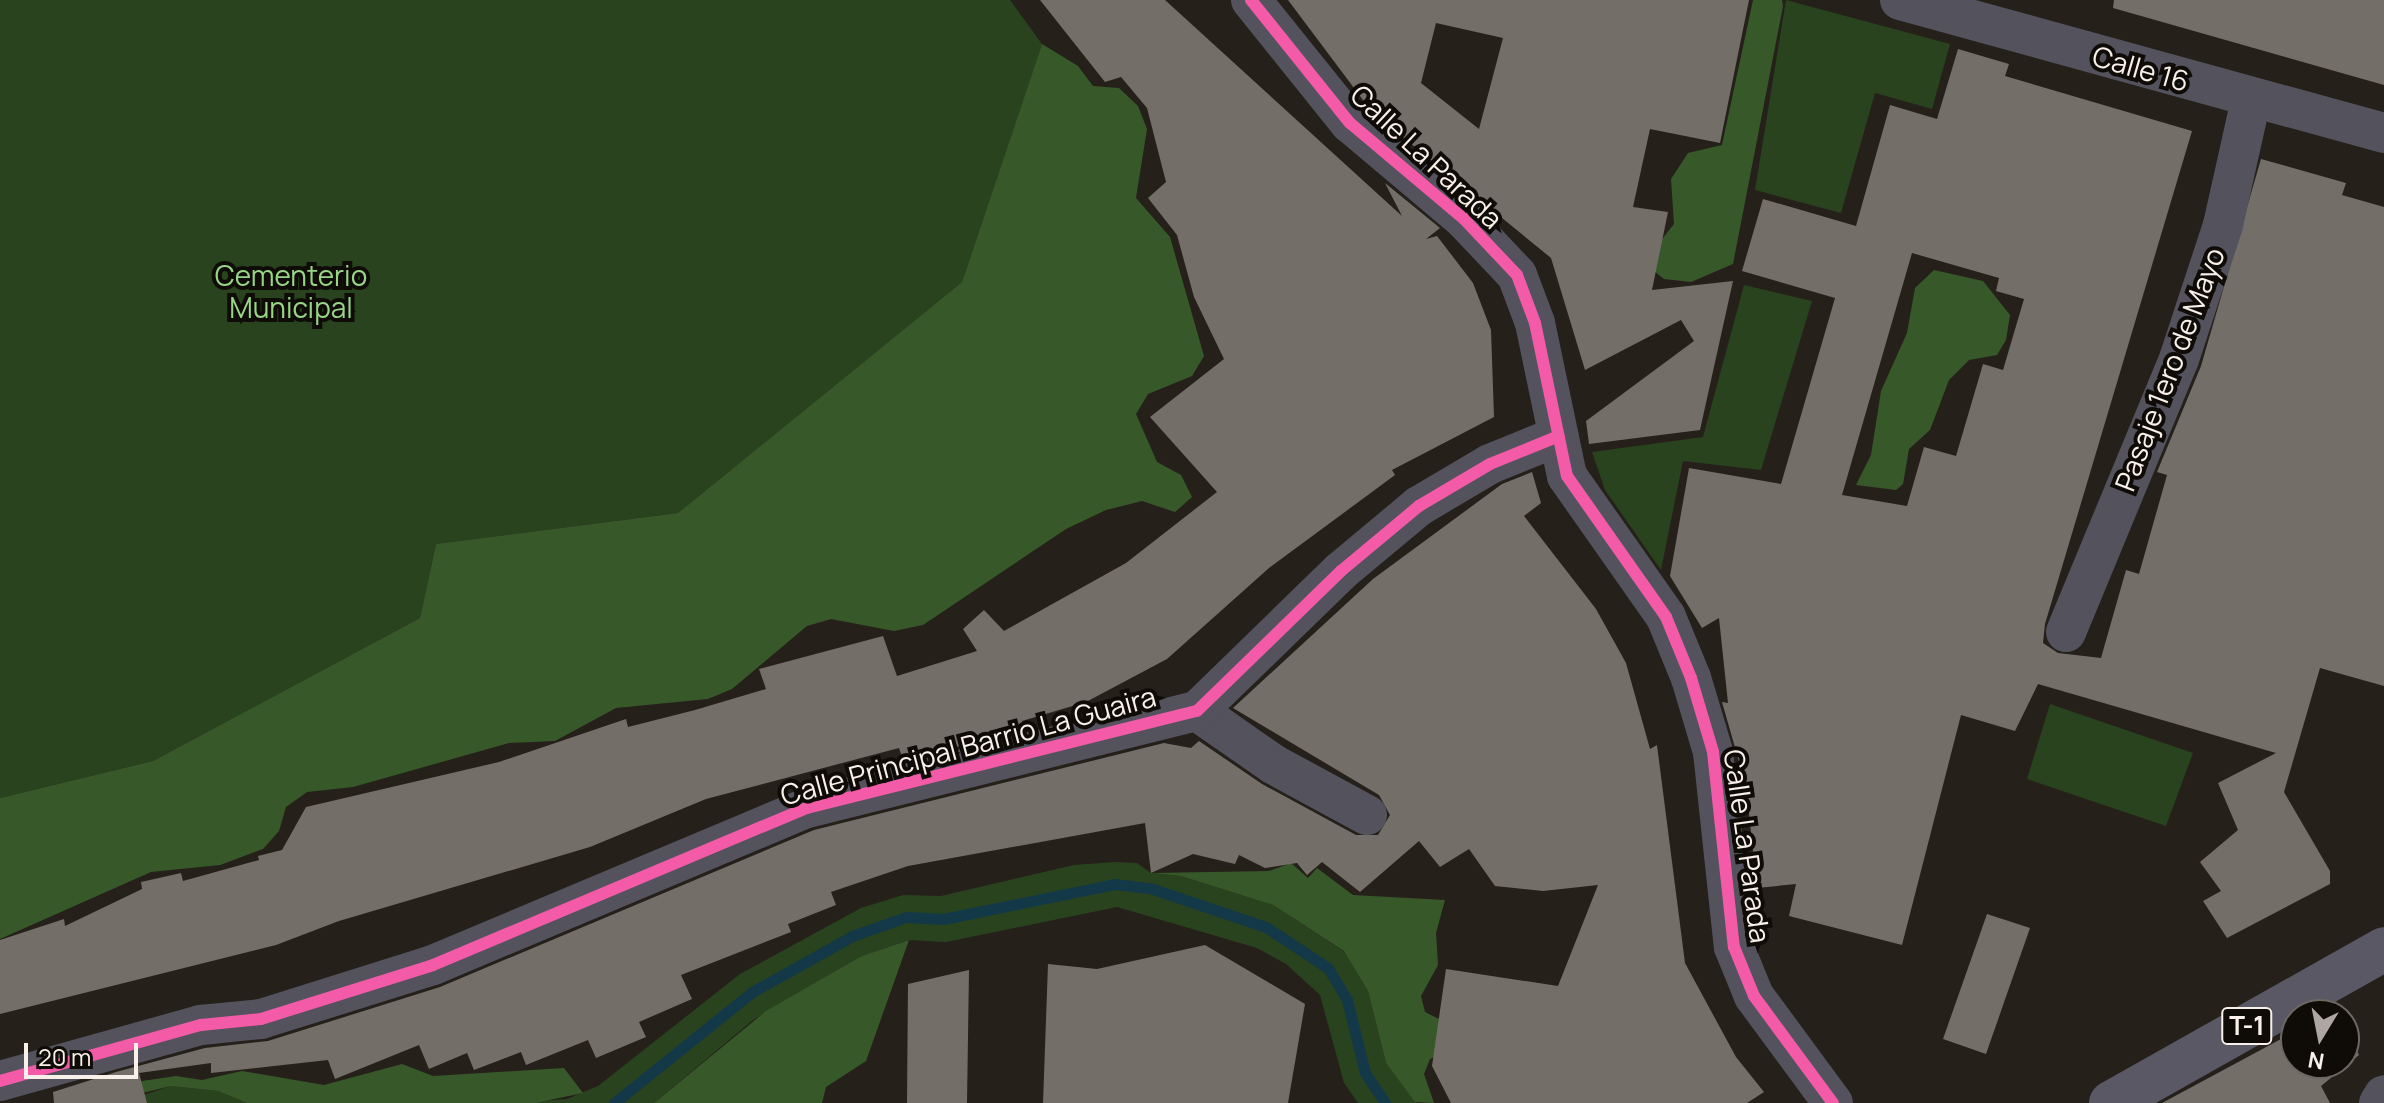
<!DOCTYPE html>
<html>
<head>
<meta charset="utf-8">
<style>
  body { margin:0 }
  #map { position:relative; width:2384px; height:1103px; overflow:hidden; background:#26201a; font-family:Manrope,sans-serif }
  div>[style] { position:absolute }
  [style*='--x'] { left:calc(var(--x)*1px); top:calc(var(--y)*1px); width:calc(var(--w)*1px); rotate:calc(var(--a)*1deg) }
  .green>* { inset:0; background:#28431d }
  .forest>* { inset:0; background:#37592a }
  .stream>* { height:11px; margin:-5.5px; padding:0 5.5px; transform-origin:5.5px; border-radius:5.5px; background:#133949 }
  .building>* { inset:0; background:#746e69 }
  .minor>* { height:40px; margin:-20px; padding:0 20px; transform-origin:20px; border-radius:20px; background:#53525d }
  .trunk>* { height:44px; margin:-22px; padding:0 22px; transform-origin:22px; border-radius:22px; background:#5b5866 }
  .cycleway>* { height:12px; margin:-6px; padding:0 6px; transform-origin:6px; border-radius:6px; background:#f35aa7 }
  span { translate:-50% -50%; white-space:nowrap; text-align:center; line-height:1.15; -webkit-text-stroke:8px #0f0b07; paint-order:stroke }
  .shield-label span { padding:2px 6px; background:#0f0b07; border:2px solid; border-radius:6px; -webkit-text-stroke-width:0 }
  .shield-label { font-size:26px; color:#f8f0e9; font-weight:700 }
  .street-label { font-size:28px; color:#f8f0e9 }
  .park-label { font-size:28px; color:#99d586 }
  .north { position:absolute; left:2280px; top:999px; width:80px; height:80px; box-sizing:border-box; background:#0f0b07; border:2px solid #6c6761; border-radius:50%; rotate:190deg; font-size:22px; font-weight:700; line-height:32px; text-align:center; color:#f8f0e9 }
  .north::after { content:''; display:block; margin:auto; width:28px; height:36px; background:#aea7a1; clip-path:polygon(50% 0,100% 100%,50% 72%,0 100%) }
  .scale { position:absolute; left:24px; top:1043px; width:114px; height:36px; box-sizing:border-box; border:4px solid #f8f0e9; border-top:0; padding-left:10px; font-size:24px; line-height:28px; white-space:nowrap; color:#f8f0e9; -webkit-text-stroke:6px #0f0b07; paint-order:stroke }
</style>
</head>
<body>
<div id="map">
  <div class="green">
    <i style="clip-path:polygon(0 0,1010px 0,1042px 44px,962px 282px,678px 513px,436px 544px,420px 618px,153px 761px,0 798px)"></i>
    <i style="clip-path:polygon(1786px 0,1950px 44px,1932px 109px,1875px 93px,1841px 213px,1755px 190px)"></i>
    <i style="clip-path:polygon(1744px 285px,1812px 301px,1761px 470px,1683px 461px,1661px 570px,1605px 490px,1592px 452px,1703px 437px)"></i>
    <i style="clip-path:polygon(2050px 704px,2193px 753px,2166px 826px,2027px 779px)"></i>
    <i style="clip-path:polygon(1115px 862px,1137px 863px,1151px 873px,1181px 876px,1273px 905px,1345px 952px,1368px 991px,1386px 1063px,1417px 1103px,1358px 1103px,1344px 1083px,1320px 995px,1286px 964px,1257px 948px,1117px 907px,946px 942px,908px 940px,863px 956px,753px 1020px,654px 1103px,509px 1103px,567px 1099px,598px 1086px,740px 974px,861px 908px,903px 895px,941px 896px,1074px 865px)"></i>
    <i style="clip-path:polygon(171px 1086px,218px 1091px,247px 1103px,119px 1103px)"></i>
  </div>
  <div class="forest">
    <i style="clip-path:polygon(1753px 0,1782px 0,1783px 6px,1733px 264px,1691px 282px,1664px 279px,1654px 271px,1659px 243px,1674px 224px,1671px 179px,1688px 153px,1722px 145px)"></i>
    <i style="clip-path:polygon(1042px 44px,1078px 66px,1093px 86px,1119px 88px,1138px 106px,1147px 129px,1136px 198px,1170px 237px,1204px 356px,1192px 376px,1148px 394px,1136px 414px,1157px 462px,1181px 475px,1192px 497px,1175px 512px,1142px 501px,1106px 510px,1066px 529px,923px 625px,894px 631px,831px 619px,807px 626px,732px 689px,708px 699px,616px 708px,555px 741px,509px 743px,353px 787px,307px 792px,286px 807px,279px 831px,263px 849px,220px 865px,151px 872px,0 939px,0 798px,153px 761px,420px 618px,436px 544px,678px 513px,962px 282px)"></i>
    <i style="clip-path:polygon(1934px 270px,1983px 281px,2010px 315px,2006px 340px,1997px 355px,1969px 360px,1949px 380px,1930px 430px,1909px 449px,1903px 484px,1896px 490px,1856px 485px,1871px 455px,1881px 391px,1907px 333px,1915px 288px)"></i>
    <i style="clip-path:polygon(1291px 863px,1308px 878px,1317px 868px,1353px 895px,1445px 900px,1436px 933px,1438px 965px,1421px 996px,1425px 1012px,1439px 1019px,1445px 1051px,1430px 1059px,1424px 1074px,1434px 1103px,1415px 1102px,1386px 1063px,1368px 991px,1344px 951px,1273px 905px,1181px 876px,1151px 873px,1269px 871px)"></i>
    <i style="clip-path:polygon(909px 940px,866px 1061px,826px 1087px,822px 1103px,654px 1103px,766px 1011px,862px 956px)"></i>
    <i style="clip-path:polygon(402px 1064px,433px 1076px,564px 1068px,583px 1093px,535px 1103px,247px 1103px,218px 1091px,171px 1086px,101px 1103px,142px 1081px,176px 1076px,202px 1080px,242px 1071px,324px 1085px)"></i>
  </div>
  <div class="stream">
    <i style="--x:614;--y:1103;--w:177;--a:-38.8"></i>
    <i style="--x:752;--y:992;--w:115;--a:-29.2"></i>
    <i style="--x:852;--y:936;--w:57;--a:-19.4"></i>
    <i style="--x:906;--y:917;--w:37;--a:3"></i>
    <i style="--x:943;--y:919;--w:176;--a:-11.5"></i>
    <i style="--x:1115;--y:884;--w:38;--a:7"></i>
    <i style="--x:1153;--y:889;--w:119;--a:18.6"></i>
    <i style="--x:1266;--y:927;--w:74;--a:33.5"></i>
    <i style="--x:1328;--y:968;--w:37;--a:59"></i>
    <i style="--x:1347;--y:1000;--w:75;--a:76.1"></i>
    <i style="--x:1365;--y:1073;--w:36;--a:56"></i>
  </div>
  <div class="building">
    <i style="clip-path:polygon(1040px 0,1165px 0,1402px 216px,1385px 183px,1440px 228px,1426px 239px,1437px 236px,1473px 283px,1491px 330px,1494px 417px,1392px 470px,1395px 475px,1269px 568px,1167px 659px,1086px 702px,1022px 721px,1025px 730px,903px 760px,899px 748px,706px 799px,590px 847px,339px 921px,276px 945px,0 1014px,0 940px,64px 919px,65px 926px,142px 889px,141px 882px,181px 873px,183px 881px,259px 860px,258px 856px,282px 850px,306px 807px,499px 762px,626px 719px,628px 727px,695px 710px,766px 689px,759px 669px,883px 636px,897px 676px,977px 651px,963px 629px,984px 610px,1004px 631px,1126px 563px,1217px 492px,1150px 417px,1224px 359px,1194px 297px,1177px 235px,1148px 198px,1166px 182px,1147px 108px,1121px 77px,1105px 82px)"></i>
    <i style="clip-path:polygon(evenodd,1288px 0,1749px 0,1720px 143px,1650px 129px,1633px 207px,1668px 212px,1652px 290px,1733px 281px,1700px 430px,1589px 444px,1586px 421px,1694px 341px,1681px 320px,1585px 370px,1551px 258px,1372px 112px,1288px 0,1436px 23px,1503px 38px,1479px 129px,1421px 83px,1436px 23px)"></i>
    <i style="clip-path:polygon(2114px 0,2384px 0,2384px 85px,2113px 8px)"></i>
    <i style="clip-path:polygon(evenodd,1958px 49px,2009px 64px,2005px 76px,2192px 131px,2045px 624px,2043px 643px,2058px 653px,2101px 658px,2126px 570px,2139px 574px,2167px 475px,2157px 472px,2201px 366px,2261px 159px,2346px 183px,2342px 195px,2384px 207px,2384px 686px,2320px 668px,2284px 792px,2330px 871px,2330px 884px,2227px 938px,2203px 901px,2221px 891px,2200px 862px,2238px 830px,2218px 783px,2276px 753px,2038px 684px,2015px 731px,1961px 715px,1902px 945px,1789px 916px,1796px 884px,1757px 888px,1746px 786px,1722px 702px,1728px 703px,1719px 618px,1702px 628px,1670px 576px,1689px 468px,1781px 484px,1835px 298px,1742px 271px,1763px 199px,1856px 226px,1890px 105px,1937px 119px,1958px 49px,1912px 253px,1999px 278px,1996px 291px,2024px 299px,2003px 370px,1983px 364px,1956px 456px,1924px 447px,1907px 506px,1842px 495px,1912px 253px)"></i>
    <i style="clip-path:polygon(1532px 472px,1541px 503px,1524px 516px,1596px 609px,1626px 663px,1650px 749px,1657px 745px,1685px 963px,1736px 1057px,1764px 1092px,1747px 1103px,1451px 1103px,1432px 1066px,1446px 969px,1558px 986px,1598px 885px,1543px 891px,1495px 886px,1469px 849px,1440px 867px,1419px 841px,1360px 892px,1322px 862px,1307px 875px,1297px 863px,1265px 868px,1239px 855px,1235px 864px,1193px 854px,1151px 873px,1145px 823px,908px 866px,831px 892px,836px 905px,788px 924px,791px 932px,681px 975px,692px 999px,639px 1022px,646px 1037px,596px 1058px,588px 1040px,526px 1065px,521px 1052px,474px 1070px,467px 1053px,429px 1069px,419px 1045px,335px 1079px,328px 1060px,211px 1073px,211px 1063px,139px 1073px,147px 1103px,54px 1103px,53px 1092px,116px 1072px,205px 1048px,268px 1041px,440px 987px,814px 830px,1164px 743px,1191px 748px,1199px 741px,1262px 784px,1356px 835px,1378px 835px,1390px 815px,1379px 795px,1233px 708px,1373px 579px,1502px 484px)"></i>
    <i style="clip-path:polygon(1987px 914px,2030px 928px,1986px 1054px,1943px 1039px)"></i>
    <i style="clip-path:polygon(1205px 945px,1305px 1004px,1288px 1103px,1043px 1103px,1048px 964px,1097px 969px)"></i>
    <i style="clip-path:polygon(969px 970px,967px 1103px,907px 1103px,908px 984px)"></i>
    <i style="clip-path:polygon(2344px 1024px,2359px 1055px,2321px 1086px,2330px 1103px,2162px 1103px,2296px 1031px,2296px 1063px,2344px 1063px)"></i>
  </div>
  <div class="minor">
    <i style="--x:1251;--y:0;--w:158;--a:51.2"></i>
    <i style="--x:1350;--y:123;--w:149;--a:40.1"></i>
    <i style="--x:1464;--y:219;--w:77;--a:46.6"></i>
    <i style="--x:1517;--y:275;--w:51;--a:69.4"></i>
    <i style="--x:1535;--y:323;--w:156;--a:78.2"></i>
    <i style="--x:1567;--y:476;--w:172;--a:54.9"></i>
    <i style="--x:1666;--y:617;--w:66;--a:67.7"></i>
    <i style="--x:1691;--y:678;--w:77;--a:73.4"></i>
    <i style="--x:1713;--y:752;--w:196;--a:83.9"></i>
    <i style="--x:1734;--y:947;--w:53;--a:67.8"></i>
    <i style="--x:1754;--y:996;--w:133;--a:53.6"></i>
    <i style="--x:1900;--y:0;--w:502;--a:15.37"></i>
    <i style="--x:2066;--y:632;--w:295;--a:-67.5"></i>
    <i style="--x:2179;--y:359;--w:141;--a:-71.8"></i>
    <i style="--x:2223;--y:225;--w:128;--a:-77.4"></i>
    <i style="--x:1197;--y:711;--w:93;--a:34.9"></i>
    <i style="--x:1273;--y:764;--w:107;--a:28.5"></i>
    <i style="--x:0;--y:1081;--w:209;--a:-15.6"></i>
    <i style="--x:201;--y:1025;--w:60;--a:-5.7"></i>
    <i style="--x:261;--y:1019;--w:180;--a:-17.4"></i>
    <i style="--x:433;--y:965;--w:406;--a:-22.8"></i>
    <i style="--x:807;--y:808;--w:402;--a:-14"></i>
    <i style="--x:1197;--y:711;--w:201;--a:-44.2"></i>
    <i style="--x:1341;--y:571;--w:102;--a:-39.8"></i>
    <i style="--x:1419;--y:506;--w:82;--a:-30.6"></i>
    <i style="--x:1490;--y:464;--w:74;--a:-22.1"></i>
    <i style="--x:2379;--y:1103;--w:9;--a:-58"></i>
  </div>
  <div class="trunk">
    <i style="--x:2111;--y:1103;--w:313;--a:-29.4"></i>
  </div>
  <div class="cycleway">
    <i style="--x:1251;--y:0;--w:158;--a:51.2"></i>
    <i style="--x:1350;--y:123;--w:149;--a:40.1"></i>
    <i style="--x:1464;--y:219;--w:77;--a:46.6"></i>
    <i style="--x:1517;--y:275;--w:51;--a:69.4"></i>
    <i style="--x:1535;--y:323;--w:156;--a:78.2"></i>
    <i style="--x:1567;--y:476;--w:172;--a:54.9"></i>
    <i style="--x:1666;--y:617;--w:66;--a:67.7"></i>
    <i style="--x:1691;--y:678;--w:77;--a:73.4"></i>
    <i style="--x:1713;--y:752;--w:196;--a:83.9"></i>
    <i style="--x:1734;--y:947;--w:53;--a:67.8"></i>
    <i style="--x:1754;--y:996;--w:133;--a:53.6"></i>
    <i style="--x:0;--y:1081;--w:209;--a:-15.6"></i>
    <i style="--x:201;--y:1025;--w:60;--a:-5.7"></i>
    <i style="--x:261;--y:1019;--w:180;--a:-17.4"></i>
    <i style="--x:433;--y:965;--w:406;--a:-22.8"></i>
    <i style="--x:807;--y:808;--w:402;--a:-14"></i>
    <i style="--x:1197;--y:711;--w:201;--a:-44.2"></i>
    <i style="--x:1341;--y:571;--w:102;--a:-39.8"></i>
    <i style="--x:1419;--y:506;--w:82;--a:-30.6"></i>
    <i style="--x:1490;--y:464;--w:74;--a:-22.1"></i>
  </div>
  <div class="shield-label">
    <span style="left:2247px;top:1026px">T-1</span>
  </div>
  <div class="street-label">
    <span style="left:2141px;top:68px;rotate:16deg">Calle 16</span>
    <span style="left:1427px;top:156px;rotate:43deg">Calle La Parada</span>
    <span style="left:2169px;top:369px;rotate:-69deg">Pasaje 1ero de Mayo</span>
    <span style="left:968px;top:745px;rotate:-15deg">Calle Principal Barrio La Guaira</span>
    <span style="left:1748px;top:846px;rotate:82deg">Calle La Parada</span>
  </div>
  <div class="park-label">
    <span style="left:291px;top:291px">Cementerio<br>Municipal</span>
  </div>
  <div class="north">N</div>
  <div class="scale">20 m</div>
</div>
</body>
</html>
